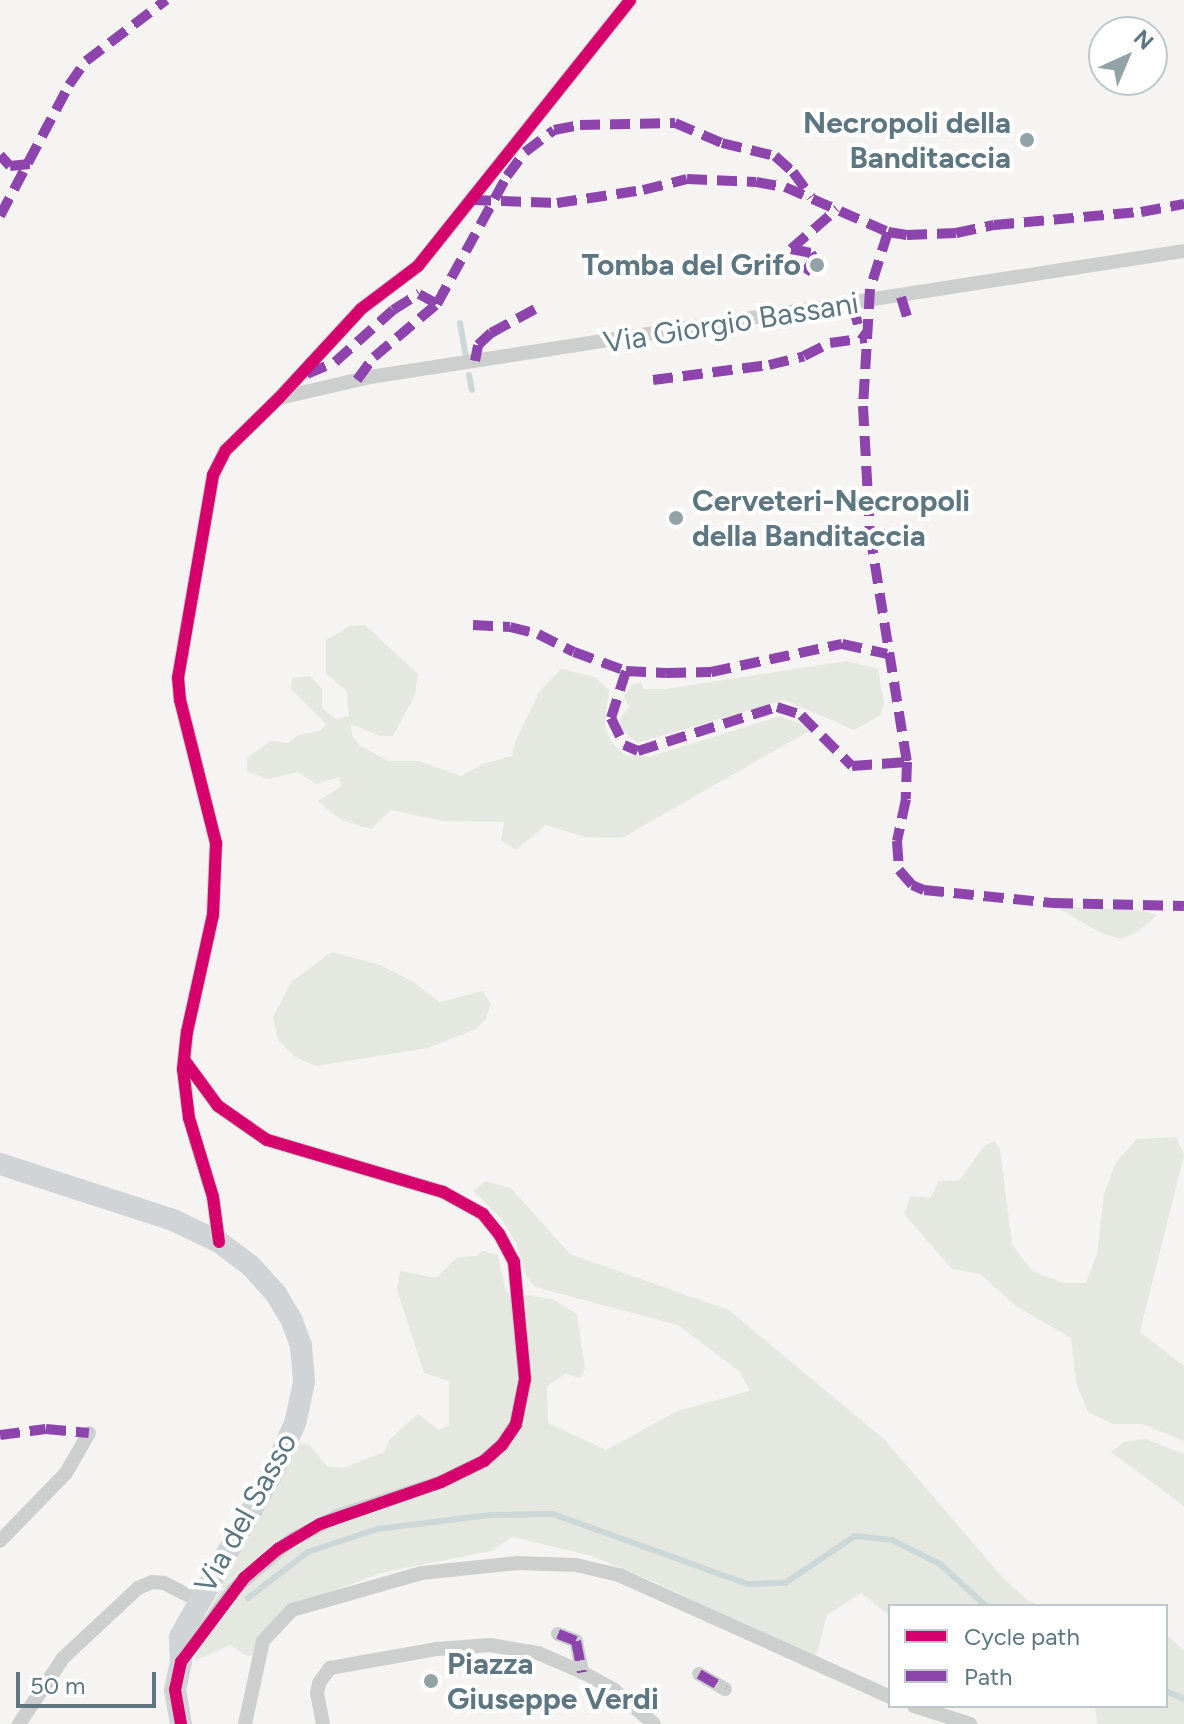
<!DOCTYPE html>
<html>
<head>
<meta charset="utf-8">
<style>
  body { margin:0 }
  #map { position:relative; width:1184px; height:1724px; overflow:hidden; background:#f5f4f2; font-family:Figtree,sans-serif }
  div>[style] { position:absolute }
  [style*='--x'] { left:calc(var(--x)*1px); top:calc(var(--y)*1px); width:calc(var(--w)*1px); rotate:calc(var(--a)*1deg) }
  .green>* { inset:0; background:#e5e8e0 }
  .stream>* { height:6px; margin:-3px; padding:0 3px; transform-origin:3px; border-radius:3px; background:#ccd7d7 }
  .street>* { height:14px; margin:-7px; padding:0 7px; transform-origin:7px; border-radius:7px; background:#cdcfcf }
  .secondary>* { height:22px; margin:-11px; padding:0 11px; transform-origin:11px; border-radius:11px; background:#d1d4d6 }
  .quiet>* { height:10px; margin-top:-5px; transform-origin:0; background:repeating-linear-gradient(90deg,#8e44ad 0 20px,transparent 0 30px) }
  .cycleway>* { height:12px; margin:-6px; padding:0 6px; transform-origin:6px; border-radius:6px; background:#d6006c }
  .dots>* { width:22px; height:22px; translate:-50% -50%; box-sizing:border-box; border:4px solid #fff; border-radius:50% }
  span { translate:-50% -50%; white-space:nowrap; text-align:center; line-height:1.15; -webkit-text-stroke:8px #fff; paint-order:stroke }
  .poi-label { font-size:30px; color:#5d767f; font-weight:700 }
  .right { translate:-100% -50%; text-align:right }
  .left { translate:0 -50%; text-align:left }
  .street-label { font-size:30px; color:#5d767f }
  .legend { position:absolute; left:888px; top:1604px; width:280px; height:104px; box-sizing:border-box; background:#fff; border:2px solid #bec8cc; margin:0; padding:10px 14px; list-style:none; font-size:24px; color:#5d767f }
  .legend li { display:flex; align-items:center; gap:16px; height:40px }
  .legend b { width:40px; border:2px solid #bec8cc }
  .north { position:absolute; left:1088px; top:16px; width:80px; height:80px; box-sizing:border-box; background:#fff; border:2px solid #bec8cc; border-radius:50%; rotate:44deg; font-size:22px; font-weight:700; line-height:32px; text-align:center; color:#5d767f }
  .north::after { content:''; display:block; margin:auto; width:28px; height:36px; background:#92a2a7; clip-path:polygon(50% 0,100% 100%,50% 72%,0 100%) }
  .scale { position:absolute; left:16px; top:1672px; width:140px; height:36px; box-sizing:border-box; border:4px solid #5d767f; border-top:0; padding-left:10px; font-size:24px; line-height:28px; white-space:nowrap; color:#5d767f; -webkit-text-stroke:6px #fff; paint-order:stroke }
</style>
</head>
<body>
<div id="map">
  <div class="green">
    <i style="clip-path:polygon(365px 625px,418px 674px,415px 695px,393px 736px,380px 736px,351px 724px,352px 736px,359px 745px,388px 761px,419px 761px,461px 776px,482px 764px,512px 756px,515px 742px,539px 692px,561px 669px,595px 677px,609px 690px,605px 726px,611px 742px,625px 755px,649px 757px,780px 716px,799px 723px,809px 731px,622px 838px,585px 837px,546px 825px,516px 850px,501px 840px,504px 822px,442px 821px,391px 810px,371px 829px,341px 820px,318px 801px,342px 786px,339px 777px,316px 784px,298px 772px,268px 779px,247px 772px,247px 758px,270px 741px,288px 743px,298px 735px,320px 731px,326px 724px,290px 688px,293px 678px,310px 676px,322px 689px,322px 708px,336px 719px,349px 716px,346px 690px,326px 674px,326px 640px,349px 626px)"></i>
    <i style="clip-path:polygon(847px 661px,878px 669px,884px 703px,881px 715px,854px 730px,785px 700px,637px 743px,623px 731px,619px 720px,629px 707px,624px 696px,632px 685px,641px 682px,644px 689px,665px 689px)"></i>
    <i style="clip-path:polygon(1071px 907px,1144px 911px,1157px 915px,1139px 931px,1121px 939px,1101px 933px,1059px 909px)"></i>
    <i style="clip-path:polygon(332px 952px,380px 965px,410px 980px,440px 1002px,483px 991px,491px 1004px,486px 1019px,476px 1029px,428px 1048px,316px 1066px,295px 1057px,278px 1040px,273px 1017px,291px 982px)"></i>
    <i style="clip-path:polygon(1176px 1137px,1184px 1155px,1140px 1332px,1184px 1366px,1184px 1441px,1142px 1424px,1113px 1424px,1088px 1412px,1076px 1383px,1071px 1338px,1016px 1306px,980px 1274px,952px 1269px,904px 1214px,910px 1196px,930px 1198px,939px 1181px,960px 1180px,983px 1147px,994px 1141px,1000px 1149px,1012px 1244px,1032px 1271px,1064px 1283px,1086px 1283px,1097px 1254px,1104px 1194px,1116px 1162px,1137px 1139px)"></i>
    <i style="clip-path:polygon(485px 1181px,511px 1188px,570px 1254px,729px 1310px,884px 1439px,1004px 1579px,1030px 1602px,1042px 1606px,890px 1606px,890px 1616px,861px 1593px,827px 1615px,815px 1660px,655px 1582px,589px 1555px,512px 1537px,492px 1551px,384px 1572px,317px 1597px,271px 1622px,260px 1656px,245px 1655px,230px 1645px,195px 1661px,194px 1637px,300px 1443px,309px 1444px,327px 1466px,343px 1468px,384px 1452px,390px 1439px,418px 1414px,439px 1430px,449px 1425px,449px 1381px,424px 1373px,397px 1290px,400px 1271px,436px 1278px,457px 1257px,476px 1256px,483px 1251px,498px 1255px,506px 1292px,552px 1299px,577px 1314px,585px 1368px,581px 1378px,565px 1374px,547px 1386px,548px 1423px,606px 1450px,677px 1411px,750px 1391px,740px 1372px,678px 1325px,535px 1287px,526px 1276px,516px 1243px,501px 1218px,473px 1191px)"></i>
    <i style="clip-path:polygon(1146px 1439px,1184px 1454px,1184px 1506px,1111px 1452px,1124px 1442px)"></i>
    <i style="clip-path:polygon(1166px 1634px,1184px 1651px,1184px 1724px,1097px 1724px,1095px 1706px,1166px 1706px)"></i>
  </div>
  <div class="stream">
    <i style="--x:460;--y:323;--w:35;--a:80"></i>
    <i style="--x:469;--y:375;--w:15;--a:79"></i>
    <i style="--x:248;--y:1598;--w:76;--a:-37.5"></i>
    <i style="--x:308;--y:1552;--w:73;--a:-18.4"></i>
    <i style="--x:377;--y:1529;--w:114;--a:-7.1"></i>
    <i style="--x:490;--y:1515;--w:63;--a:-0.9"></i>
    <i style="--x:553;--y:1514;--w:206;--a:19.8"></i>
    <i style="--x:747;--y:1584;--w:38;--a:-2"></i>
    <i style="--x:785;--y:1583;--w:84;--a:-33.9"></i>
    <i style="--x:855;--y:1536;--w:37;--a:6"></i>
    <i style="--x:892;--y:1540;--w:54;--a:26.6"></i>
    <i style="--x:940;--y:1564;--w:62;--a:42.4"></i>
    <i style="--x:1166;--y:1691;--w:20;--a:24"></i>
  </div>
  <div class="street">
    <i style="--x:279;--y:398;--w:93;--a:-13"></i>
    <i style="--x:370;--y:377;--w:824;--a:-8.8"></i>
    <i style="--x:219;--y:1242;--w:45;--a:-97.6"></i>
    <i style="--x:213;--y:1197;--w:83;--a:-106.9"></i>
    <i style="--x:189;--y:1118;--w:49;--a:-97"></i>
    <i style="--x:183;--y:1069;--w:37;--a:-84"></i>
    <i style="--x:187;--y:1032;--w:120;--a:-77.5"></i>
    <i style="--x:213;--y:915;--w:72;--a:-87.6"></i>
    <i style="--x:216;--y:843;--w:147;--a:-104.1"></i>
    <i style="--x:180;--y:700;--w:22;--a:-95"></i>
    <i style="--x:178;--y:678;--w:206;--a:-80.2"></i>
    <i style="--x:213;--y:475;--w:28;--a:-63"></i>
    <i style="--x:226;--y:450;--w:74;--a:-44.5"></i>
    <i style="--x:279;--y:398;--w:121;--a:-47.3"></i>
    <i style="--x:361;--y:309;--w:71;--a:-37"></i>
    <i style="--x:418;--y:266;--w:340;--a:-51.4"></i>
    <i style="--x:0;--y:1541;--w:95;--a:-45.9"></i>
    <i style="--x:66;--y:1473;--w:46;--a:-60.1"></i>
    <i style="--x:558;--y:1634;--w:19;--a:21"></i>
    <i style="--x:576;--y:1641;--w:32;--a:79"></i>
    <i style="--x:181;--y:1661;--w:89;--a:-53.6"></i>
    <i style="--x:234;--y:1589;--w:75;--a:-40.7"></i>
    <i style="--x:291;--y:1540;--w:53;--a:-27.1"></i>
    <i style="--x:338;--y:1516;--w:108;--a:-18.3"></i>
    <i style="--x:441;--y:1482;--w:48;--a:-26"></i>
    <i style="--x:484;--y:1461;--w:24;--a:-42"></i>
    <i style="--x:502;--y:1445;--w:25;--a:-56"></i>
    <i style="--x:516;--y:1424;--w:46;--a:-78.7"></i>
    <i style="--x:525;--y:1379;--w:118;--a:-95.4"></i>
    <i style="--x:514;--y:1262;--w:32;--a:-118"></i>
    <i style="--x:499;--y:1234;--w:26;--a:-129"></i>
    <i style="--x:483;--y:1214;--w:46;--a:-151.2"></i>
    <i style="--x:443;--y:1192;--w:184;--a:-163.5"></i>
    <i style="--x:267;--y:1140;--w:60;--a:-145.2"></i>
    <i style="--x:218;--y:1106;--w:56;--a:-126.3"></i>
    <i style="--x:699;--y:1674;--w:30;--a:30"></i>
    <i style="--x:914;--y:1706;--w:59;--a:17.8"></i>
    <i style="--x:19;--y:1724;--w:79;--a:-56.3"></i>
    <i style="--x:63;--y:1658;--w:103;--a:-43"></i>
    <i style="--x:138;--y:1588;--w:15;--a:-23"></i>
    <i style="--x:152;--y:1582;--w:12;--a:5"></i>
    <i style="--x:164;--y:1583;--w:38;--a:27"></i>
    <i style="--x:245;--y:1724;--w:85;--a:-77.8"></i>
    <i style="--x:263;--y:1641;--w:42;--a:-46.9"></i>
    <i style="--x:292;--y:1610;--w:135;--a:-15.9"></i>
    <i style="--x:422;--y:1573;--w:96;--a:-6"></i>
    <i style="--x:517;--y:1563;--w:59;--a:1.9"></i>
    <i style="--x:576;--y:1565;--w:44;--a:13.1"></i>
    <i style="--x:619;--y:1575;--w:297;--a:24.2"></i>
    <i style="--x:323;--y:1724;--w:31;--a:-101"></i>
    <i style="--x:317;--y:1694;--w:11;--a:-80"></i>
    <i style="--x:319;--y:1683;--w:19;--a:-54"></i>
    <i style="--x:330;--y:1668;--w:109;--a:-10.1"></i>
    <i style="--x:437;--y:1649;--w:53;--a:-4.3"></i>
    <i style="--x:490;--y:1645;--w:49;--a:9.5"></i>
    <i style="--x:538;--y:1653;--w:48;--a:23.4"></i>
    <i style="--x:582;--y:1672;--w:37;--a:29"></i>
    <i style="--x:614;--y:1690;--w:52;--a:40.4"></i>
  </div>
  <div class="secondary">
    <i style="--x:0;--y:1164;--w:182;--a:17.9"></i>
    <i style="--x:173;--y:1220;--w:51;--a:25.6"></i>
    <i style="--x:219;--y:1242;--w:39;--a:37"></i>
    <i style="--x:250;--y:1265;--w:39;--a:48"></i>
    <i style="--x:276;--y:1294;--w:31;--a:59"></i>
    <i style="--x:292;--y:1321;--w:27;--a:70"></i>
    <i style="--x:301;--y:1346;--w:36;--a:85"></i>
    <i style="--x:304;--y:1382;--w:40;--a:102"></i>
    <i style="--x:296;--y:1421;--w:54;--a:114.2"></i>
    <i style="--x:274;--y:1470;--w:192;--a:119.4"></i>
    <i style="--x:180;--y:1637;--w:25;--a:88"></i>
    <i style="--x:181;--y:1662;--w:29;--a:102"></i>
    <i style="--x:175;--y:1690;--w:35;--a:80"></i>
  </div>
  <div class="quiet">
    <i style="--x:0;--y:155;--w:15;--a:48"></i>
    <i style="--x:10;--y:166;--w:20;--a:-6"></i>
    <i style="--x:471;--y:200;--w:86;--a:2"></i>
    <i style="--x:557;--y:203;--w:87;--a:-8.6"></i>
    <i style="--x:643;--y:190;--w:45;--a:-14"></i>
    <i style="--x:687;--y:179;--w:69;--a:2.5"></i>
    <i style="--x:756;--y:182;--w:29;--a:10"></i>
    <i style="--x:785;--y:187;--w:112;--a:23.6"></i>
    <i style="--x:888;--y:232;--w:19;--a:9"></i>
    <i style="--x:907;--y:235;--w:49;--a:-2.3"></i>
    <i style="--x:956;--y:233;--w:39;--a:-12"></i>
    <i style="--x:994;--y:225;--w:148;--a:-5.1"></i>
    <i style="--x:1141;--y:212;--w:44;--a:-10.5"></i>
    <i style="--x:0;--y:216;--w:148;--a:-62.2"></i>
    <i style="--x:69;--y:85;--w:29;--a:-55"></i>
    <i style="--x:86;--y:61;--w:101;--a:-37.3"></i>
    <i style="--x:888;--y:232;--w:60;--a:107.5"></i>
    <i style="--x:870;--y:289;--w:117;--a:93.4"></i>
    <i style="--x:863;--y:406;--w:128;--a:86.9"></i>
    <i style="--x:870;--y:534;--w:231;--a:80.8"></i>
    <i style="--x:907;--y:762;--w:37;--a:92"></i>
    <i style="--x:906;--y:799;--w:43;--a:102.1"></i>
    <i style="--x:897;--y:841;--w:29;--a:86"></i>
    <i style="--x:899;--y:870;--w:20;--a:49"></i>
    <i style="--x:912;--y:885;--w:13;--a:23"></i>
    <i style="--x:924;--y:890;--w:130;--a:5.8"></i>
    <i style="--x:1053;--y:903;--w:131;--a:1.3"></i>
    <i style="--x:791;--y:249;--w:61;--a:-41"></i>
    <i style="--x:791;--y:249;--w:20;--a:11"></i>
    <i style="--x:811;--y:253;--w:7;--a:63"></i>
    <i style="--x:814;--y:259;--w:17;--a:123"></i>
    <i style="--x:901;--y:297;--w:21;--a:73"></i>
    <i style="--x:853;--y:305;--w:29;--a:76"></i>
    <i style="--x:860;--y:333;--w:9;--a:36"></i>
    <i style="--x:475;--y:361;--w:16;--a:-79"></i>
    <i style="--x:478;--y:345;--w:18;--a:-43"></i>
    <i style="--x:491;--y:333;--w:50;--a:-28.6"></i>
    <i style="--x:307;--y:374;--w:30;--a:-23"></i>
    <i style="--x:335;--y:362;--w:78;--a:-41.9"></i>
    <i style="--x:393;--y:310;--w:31;--a:-32"></i>
    <i style="--x:419;--y:294;--w:21;--a:29"></i>
    <i style="--x:357;--y:380;--w:29;--a:-54"></i>
    <i style="--x:374;--y:357;--w:82;--a:-40.1"></i>
    <i style="--x:437;--y:304;--w:146;--a:-61.3"></i>
    <i style="--x:507;--y:176;--w:30;--a:-53"></i>
    <i style="--x:525;--y:152;--w:36;--a:-37"></i>
    <i style="--x:554;--y:130;--w:26;--a:-11"></i>
    <i style="--x:580;--y:125;--w:95;--a:-1.2"></i>
    <i style="--x:675;--y:123;--w:51;--a:23.1"></i>
    <i style="--x:722;--y:143;--w:55;--a:13.8"></i>
    <i style="--x:775;--y:156;--w:24;--a:42"></i>
    <i style="--x:793;--y:172;--w:31;--a:54"></i>
    <i style="--x:653;--y:380;--w:117;--a:-7.4"></i>
    <i style="--x:769;--y:365;--w:36;--a:-14"></i>
    <i style="--x:804;--y:356;--w:29;--a:-27"></i>
    <i style="--x:830;--y:343;--w:37;--a:-8"></i>
    <i style="--x:473;--y:625;--w:37;--a:3"></i>
    <i style="--x:510;--y:627;--w:29;--a:14"></i>
    <i style="--x:538;--y:634;--w:40;--a:26.6"></i>
    <i style="--x:574;--y:652;--w:55;--a:20.1"></i>
    <i style="--x:626;--y:671;--w:40;--a:2.9"></i>
    <i style="--x:666;--y:673;--w:45;--a:-1.3"></i>
    <i style="--x:711;--y:672;--w:134;--a:-12.1"></i>
    <i style="--x:842;--y:644;--w:46;--a:12.5"></i>
    <i style="--x:626;--y:671;--w:49;--a:107.7"></i>
    <i style="--x:611;--y:718;--w:30;--a:64"></i>
    <i style="--x:624;--y:745;--w:15;--a:23"></i>
    <i style="--x:638;--y:751;--w:146;--a:-17.6"></i>
    <i style="--x:777;--y:707;--w:25;--a:18"></i>
    <i style="--x:801;--y:715;--w:72;--a:45"></i>
    <i style="--x:852;--y:766;--w:55;--a:-4.2"></i>
    <i style="--x:0;--y:1435;--w:46;--a:-7.4"></i>
    <i style="--x:46;--y:1429;--w:43;--a:5.3"></i>
    <i style="--x:558;--y:1634;--w:19;--a:21"></i>
    <i style="--x:576;--y:1641;--w:32;--a:79"></i>
    <i style="--x:699;--y:1674;--w:30;--a:30"></i>
  </div>
  <div class="cycleway">
    <i style="--x:219;--y:1242;--w:45;--a:-97.6"></i>
    <i style="--x:213;--y:1197;--w:83;--a:-106.9"></i>
    <i style="--x:189;--y:1118;--w:49;--a:-97"></i>
    <i style="--x:183;--y:1069;--w:37;--a:-84"></i>
    <i style="--x:187;--y:1032;--w:120;--a:-77.5"></i>
    <i style="--x:213;--y:915;--w:72;--a:-87.6"></i>
    <i style="--x:216;--y:843;--w:147;--a:-104.1"></i>
    <i style="--x:180;--y:700;--w:22;--a:-95"></i>
    <i style="--x:178;--y:678;--w:206;--a:-80.2"></i>
    <i style="--x:213;--y:475;--w:28;--a:-63"></i>
    <i style="--x:226;--y:450;--w:74;--a:-44.5"></i>
    <i style="--x:279;--y:398;--w:121;--a:-47.3"></i>
    <i style="--x:361;--y:309;--w:71;--a:-37"></i>
    <i style="--x:418;--y:266;--w:340;--a:-51.4"></i>
    <i style="--x:181;--y:1724;--w:35;--a:-100"></i>
    <i style="--x:175;--y:1690;--w:29;--a:-78"></i>
    <i style="--x:181;--y:1662;--w:105;--a:-53.1"></i>
    <i style="--x:244;--y:1578;--w:45;--a:-40.5"></i>
    <i style="--x:278;--y:1549;--w:49;--a:-30.8"></i>
    <i style="--x:320;--y:1524;--w:128;--a:-19.1"></i>
    <i style="--x:441;--y:1482;--w:48;--a:-26"></i>
    <i style="--x:484;--y:1461;--w:24;--a:-42"></i>
    <i style="--x:502;--y:1445;--w:25;--a:-56"></i>
    <i style="--x:516;--y:1424;--w:46;--a:-78.7"></i>
    <i style="--x:525;--y:1379;--w:118;--a:-95.4"></i>
    <i style="--x:514;--y:1262;--w:32;--a:-118"></i>
    <i style="--x:499;--y:1234;--w:26;--a:-129"></i>
    <i style="--x:483;--y:1214;--w:46;--a:-151.2"></i>
    <i style="--x:443;--y:1192;--w:184;--a:-163.5"></i>
    <i style="--x:267;--y:1140;--w:60;--a:-145.2"></i>
    <i style="--x:218;--y:1106;--w:56;--a:-126.3"></i>
  </div>
  <div class="dots">
    <i style="left:1027px;top:140px;background:#92a2a7"></i>
    <i style="left:817px;top:265px;background:#92a2a7"></i>
    <i style="left:676px;top:518px;background:#92a2a7"></i>
    <i style="left:431px;top:1681px;background:#92a2a7"></i>
  </div>
  <div class="poi-label">
    <span class="right" style="left:1011px;top:140px">Necropoli della<br>Banditaccia</span>
    <span class="right" style="left:801px;top:265px">Tomba del Grifo</span>
    <span class="left" style="left:692px;top:518px">Cerveteri-Necropoli<br>della Banditaccia</span>
    <span class="left" style="left:447px;top:1681px">Piazza<br>Giuseppe Verdi</span>
  </div>
  <div class="street-label">
    <span style="left:731px;top:323px;rotate:-9deg">Via Giorgio Bassani</span>
    <span style="left:246px;top:1513px;rotate:-61deg">Via del Sasso</span>
  </div>
  <ul class="legend">
  <li><b style="height:10px;background:#d6006c"></b>Cycle path</li>
  <li><b style="height:10px;background:#8e44ad"></b>Path</li>
  </ul>
  <div class="north">N</div>
  <div class="scale">50 m</div>
</div>
</body>
</html>
